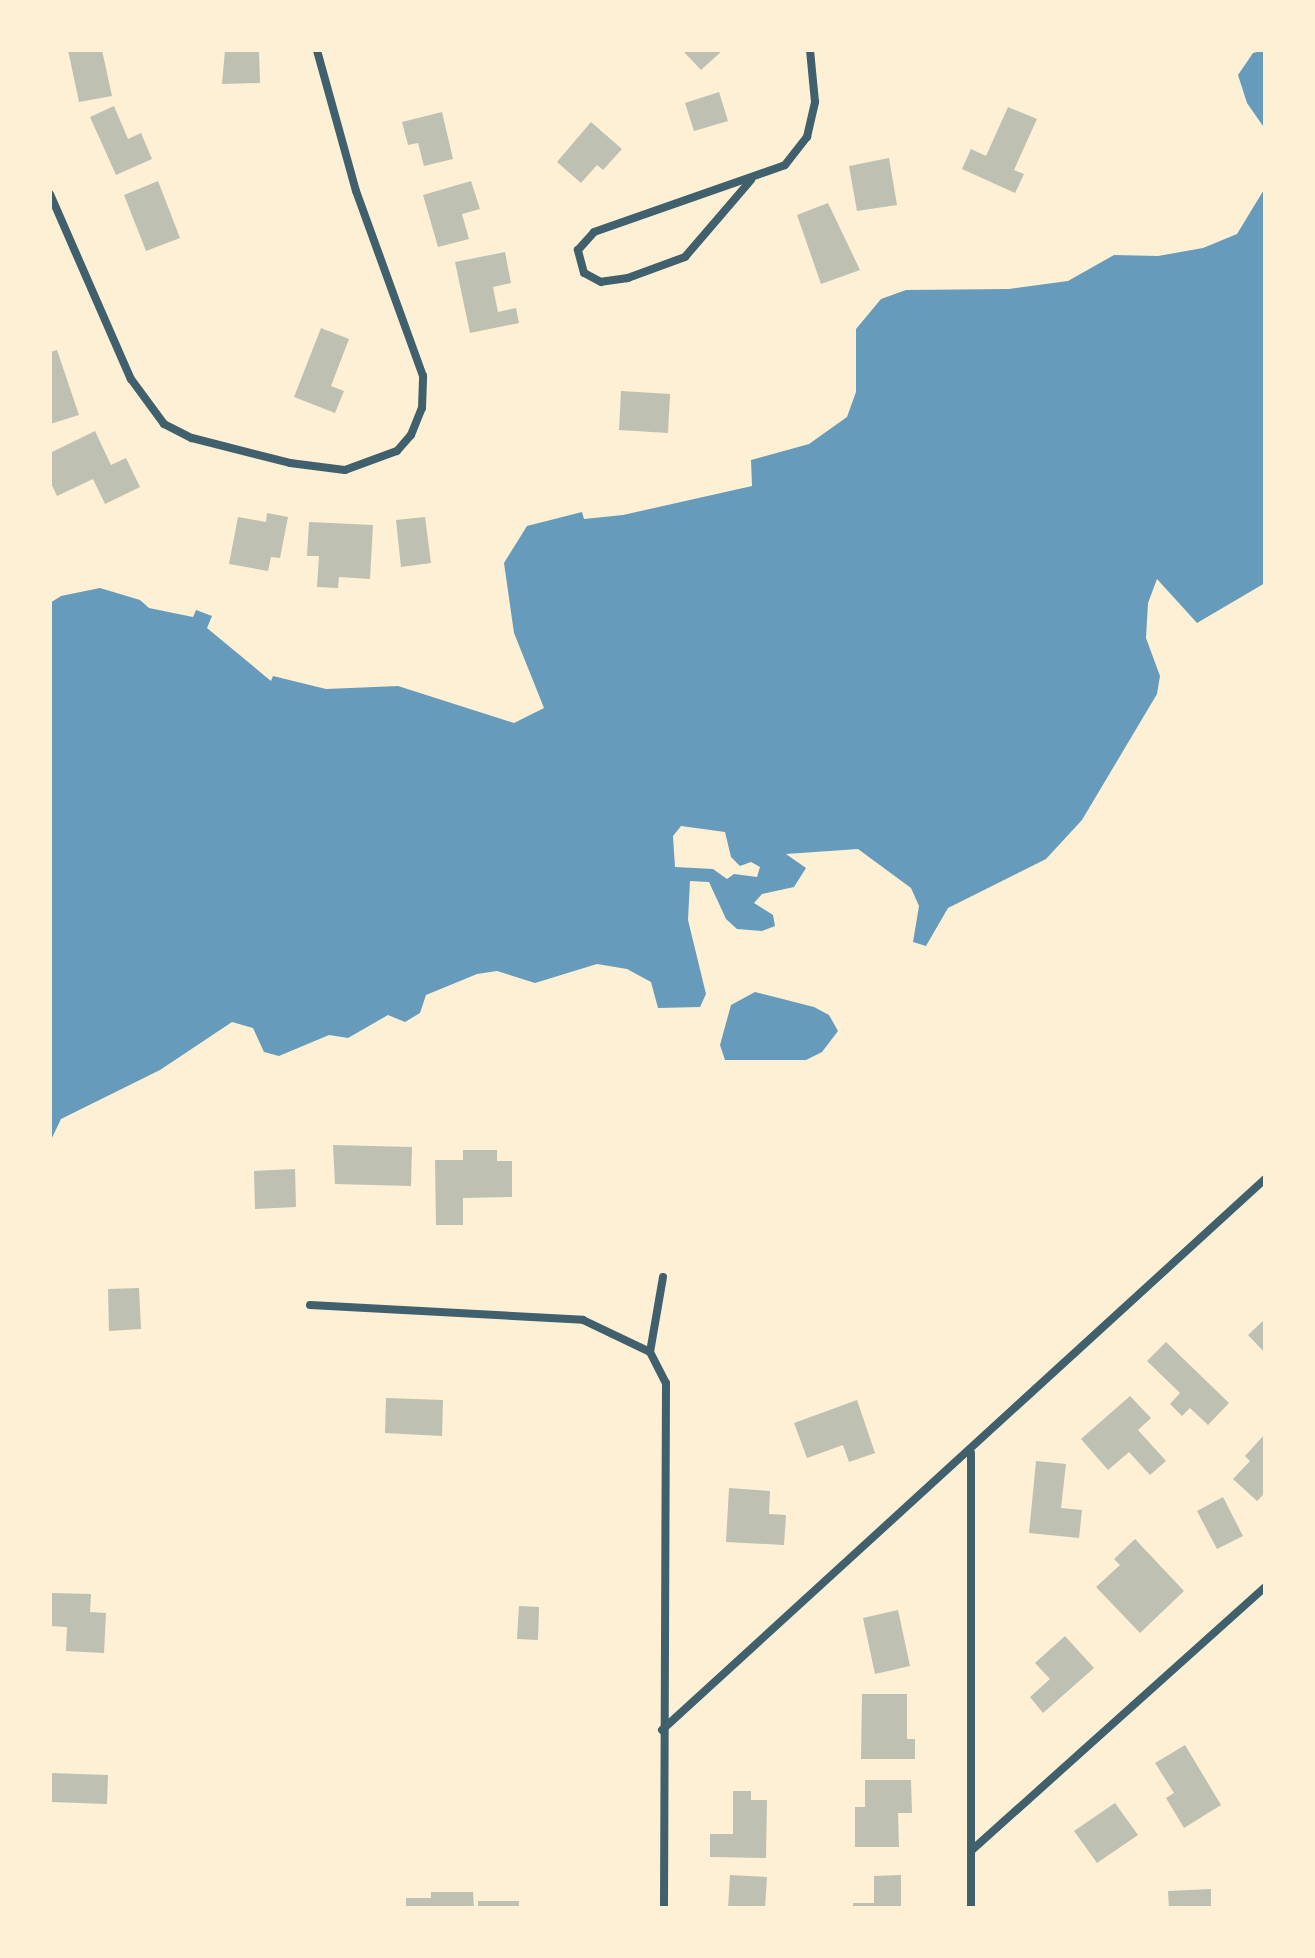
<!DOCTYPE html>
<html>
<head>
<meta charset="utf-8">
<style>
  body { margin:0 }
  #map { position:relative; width:1315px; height:1958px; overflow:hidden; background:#fdf0d5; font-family:Arial,sans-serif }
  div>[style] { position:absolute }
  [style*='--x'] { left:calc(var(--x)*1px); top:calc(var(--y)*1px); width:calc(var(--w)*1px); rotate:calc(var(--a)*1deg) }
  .water>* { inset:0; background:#669bbc }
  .building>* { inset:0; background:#bec0b2 }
  .minor>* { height:8px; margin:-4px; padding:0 4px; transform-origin:4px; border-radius:4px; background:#3f606c }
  span { translate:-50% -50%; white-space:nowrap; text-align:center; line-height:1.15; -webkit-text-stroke:6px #fdf0d5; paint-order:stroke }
  .frame { position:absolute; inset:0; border:52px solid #fdf0d5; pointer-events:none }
</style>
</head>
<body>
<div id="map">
  <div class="water">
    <i style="clip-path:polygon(1265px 50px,1265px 129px,1247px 103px,1238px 75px,1253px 53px)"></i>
    <i style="clip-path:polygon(evenodd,1265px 188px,1265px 583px,1197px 623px,1157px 579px,1148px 603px,1146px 638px,1160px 676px,1157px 694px,1082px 820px,1046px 859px,948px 908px,926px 946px,913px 942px,919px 906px,911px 888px,858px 849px,786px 854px,806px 868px,794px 887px,762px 894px,754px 903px,773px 915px,775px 926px,762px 931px,737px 929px,726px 919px,709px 882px,690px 881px,688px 920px,706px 994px,700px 1007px,658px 1008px,651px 982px,627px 969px,597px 964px,535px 983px,497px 971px,477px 974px,426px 995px,420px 1013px,405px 1022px,388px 1015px,348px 1038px,329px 1035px,279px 1056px,264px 1052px,253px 1028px,232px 1022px,160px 1070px,61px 1119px,50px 1142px,50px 603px,61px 596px,100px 588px,140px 600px,149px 608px,193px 617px,196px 610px,212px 616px,207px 628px,271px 681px,273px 676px,326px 689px,398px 686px,514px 723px,544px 708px,514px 633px,504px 563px,527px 526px,582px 512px,584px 519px,623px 515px,752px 486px,751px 460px,809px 444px,847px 417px,856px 392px,856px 329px,881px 299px,906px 290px,1009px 289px,1068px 281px,1114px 255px,1158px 256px,1203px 248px,1237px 234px,1265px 188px,681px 826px,725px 832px,731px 857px,740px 866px,751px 862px,760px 867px,757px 877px,734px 874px,727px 879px,713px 869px,675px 867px,673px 836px,681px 826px)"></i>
    <i style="clip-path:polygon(755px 992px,814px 1007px,829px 1015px,838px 1031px,822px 1052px,806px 1060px,725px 1060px,720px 1045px,731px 1005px)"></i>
  </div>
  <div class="building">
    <i style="clip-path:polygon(68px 50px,102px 50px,112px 96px,79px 102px)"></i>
    <i style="clip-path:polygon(225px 50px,259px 50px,260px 83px,222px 84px)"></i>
    <i style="clip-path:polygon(682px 50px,723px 50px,701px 70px)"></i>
    <i style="clip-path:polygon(719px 92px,728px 121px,694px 131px,685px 103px)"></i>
    <i style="clip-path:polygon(114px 106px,128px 139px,141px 133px,152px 159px,116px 175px,90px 117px)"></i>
    <i style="clip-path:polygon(1008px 107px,1037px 119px,1014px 170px,1024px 174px,1015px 193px,962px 169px,971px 149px,986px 156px)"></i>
    <i style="clip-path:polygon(442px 112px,453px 159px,424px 166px,418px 143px,408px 145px,402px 122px)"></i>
    <i style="clip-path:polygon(591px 122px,622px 149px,603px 170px,597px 165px,581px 183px,557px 162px)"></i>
    <i style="clip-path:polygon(889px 158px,897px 205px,857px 211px,849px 166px)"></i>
    <i style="clip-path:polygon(158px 181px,180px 238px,146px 251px,124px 195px)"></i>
    <i style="clip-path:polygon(471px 181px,480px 209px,462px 214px,469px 239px,438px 247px,423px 195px)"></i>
    <i style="clip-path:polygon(828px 203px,860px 270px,821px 284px,797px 215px)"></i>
    <i style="clip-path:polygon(505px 252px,511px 283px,493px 287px,498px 312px,516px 308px,519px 323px,470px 333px,455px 262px)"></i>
    <i style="clip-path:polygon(321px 328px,349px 339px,331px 386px,344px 391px,335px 413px,294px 397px)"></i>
    <i style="clip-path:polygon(57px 350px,79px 415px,50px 424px,50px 352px)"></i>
    <i style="clip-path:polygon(621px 391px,670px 394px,668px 433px,619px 430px)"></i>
    <i style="clip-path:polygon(95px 431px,111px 465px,126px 458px,140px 487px,105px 504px,93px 479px,57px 496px,50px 481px,50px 453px)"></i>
    <i style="clip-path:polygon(267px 513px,288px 517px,280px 558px,271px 557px,268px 571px,229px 564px,238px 517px,266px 522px)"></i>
    <i style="clip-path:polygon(425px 517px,431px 563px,401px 567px,396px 520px)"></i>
    <i style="clip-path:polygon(309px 522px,373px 525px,370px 579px,339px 577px,338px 588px,317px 587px,319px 556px,307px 556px)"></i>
    <i style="clip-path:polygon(333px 1145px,412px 1147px,411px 1186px,335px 1184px)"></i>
    <i style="clip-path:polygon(463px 1150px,497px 1150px,497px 1161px,512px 1161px,512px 1197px,463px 1198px,463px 1225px,436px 1225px,435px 1160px,463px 1160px)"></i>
    <i style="clip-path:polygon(295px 1169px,296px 1207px,255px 1209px,254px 1171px)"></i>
    <i style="clip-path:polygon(139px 1288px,141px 1329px,109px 1331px,108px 1289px)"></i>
    <i style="clip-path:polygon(1265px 1319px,1265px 1353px,1248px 1335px)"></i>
    <i style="clip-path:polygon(1166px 1342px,1229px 1403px,1208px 1425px,1190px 1408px,1182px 1416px,1170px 1404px,1180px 1393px,1147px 1361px)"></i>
    <i style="clip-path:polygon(1130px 1396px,1151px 1418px,1138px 1430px,1166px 1461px,1150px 1475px,1129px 1452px,1108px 1470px,1081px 1439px)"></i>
    <i style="clip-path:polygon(386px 1398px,443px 1400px,442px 1436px,385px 1433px)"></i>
    <i style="clip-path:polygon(857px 1400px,875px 1453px,849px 1462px,843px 1445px,807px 1458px,794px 1423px)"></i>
    <i style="clip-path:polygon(1265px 1434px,1265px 1493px,1257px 1501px,1233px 1479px,1250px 1461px,1245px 1456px)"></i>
    <i style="clip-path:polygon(1036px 1461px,1066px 1464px,1061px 1508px,1082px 1510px,1079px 1538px,1029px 1533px)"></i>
    <i style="clip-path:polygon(729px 1488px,770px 1491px,769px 1514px,786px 1515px,784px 1545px,726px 1542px)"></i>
    <i style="clip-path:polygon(1223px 1497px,1243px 1536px,1217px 1549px,1197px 1511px)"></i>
    <i style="clip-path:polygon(1135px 1539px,1184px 1591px,1140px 1633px,1096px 1587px,1120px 1565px,1114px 1559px)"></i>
    <i style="clip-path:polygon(50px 1593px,91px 1594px,90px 1612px,106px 1613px,104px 1653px,66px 1651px,67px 1627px,50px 1626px)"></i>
    <i style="clip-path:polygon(519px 1606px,539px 1607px,538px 1640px,517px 1639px)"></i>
    <i style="clip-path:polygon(898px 1610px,910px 1666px,875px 1674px,863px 1618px)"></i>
    <i style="clip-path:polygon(1065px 1636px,1094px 1668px,1043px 1713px,1030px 1697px,1050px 1679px,1035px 1663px)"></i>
    <i style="clip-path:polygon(862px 1694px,907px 1694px,907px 1739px,915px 1739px,915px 1759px,861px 1759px)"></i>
    <i style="clip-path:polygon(1185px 1745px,1221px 1805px,1184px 1828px,1166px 1798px,1174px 1793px,1155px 1763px)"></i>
    <i style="clip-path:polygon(50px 1773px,108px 1775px,107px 1804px,50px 1802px)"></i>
    <i style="clip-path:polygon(865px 1780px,911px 1780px,912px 1813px,898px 1813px,899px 1847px,855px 1847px,855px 1807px,865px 1807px)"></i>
    <i style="clip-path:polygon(733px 1791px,751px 1791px,751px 1800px,767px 1800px,766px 1858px,710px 1857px,710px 1834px,733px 1834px)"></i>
    <i style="clip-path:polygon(1115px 1803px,1138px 1835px,1097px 1863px,1074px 1831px)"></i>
    <i style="clip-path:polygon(730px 1875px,767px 1877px,765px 1908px,728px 1908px)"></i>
    <i style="clip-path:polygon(901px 1875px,901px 1908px,853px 1908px,853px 1903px,874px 1903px,874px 1876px)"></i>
    <i style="clip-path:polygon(1211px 1889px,1211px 1908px,1169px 1908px,1168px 1891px)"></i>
    <i style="clip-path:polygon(431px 1892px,473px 1892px,474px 1908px,406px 1908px,406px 1898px,431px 1898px)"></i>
    <i style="clip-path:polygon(478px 1901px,519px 1901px,519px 1908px,478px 1908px)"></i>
  </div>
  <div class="minor">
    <i style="--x:751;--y:180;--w:101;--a:130.6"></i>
    <i style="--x:685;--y:257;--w:61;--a:159.8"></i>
    <i style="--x:628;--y:278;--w:27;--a:172"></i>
    <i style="--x:601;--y:282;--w:19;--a:-152"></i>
    <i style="--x:584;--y:273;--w:24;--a:-105"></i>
    <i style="--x:578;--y:250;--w:24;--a:-48"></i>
    <i style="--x:594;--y:232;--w:202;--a:-19.3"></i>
    <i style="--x:785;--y:165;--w:36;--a:-52"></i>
    <i style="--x:807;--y:137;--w:36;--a:-77"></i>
    <i style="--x:815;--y:102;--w:52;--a:-95.5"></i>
    <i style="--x:50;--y:194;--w:202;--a:66.4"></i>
    <i style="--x:131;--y:379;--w:56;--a:53.7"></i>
    <i style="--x:164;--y:424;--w:31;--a:27"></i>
    <i style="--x:192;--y:438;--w:101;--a:14.3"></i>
    <i style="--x:290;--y:463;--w:55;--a:7.3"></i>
    <i style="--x:345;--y:470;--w:55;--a:-20.1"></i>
    <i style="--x:397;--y:451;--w:21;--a:-49"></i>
    <i style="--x:411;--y:435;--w:29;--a:-68"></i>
    <i style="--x:422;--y:408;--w:32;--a:-88"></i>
    <i style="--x:423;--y:376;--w:197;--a:-109.9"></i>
    <i style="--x:356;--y:191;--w:146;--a:-105.5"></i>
    <i style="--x:663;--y:1277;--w:76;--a:99.8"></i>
    <i style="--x:650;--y:1352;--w:35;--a:63"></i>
    <i style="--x:666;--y:1383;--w:525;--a:90.22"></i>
    <i style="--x:310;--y:1305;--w:273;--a:3.1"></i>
    <i style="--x:583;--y:1320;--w:74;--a:25.5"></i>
    <i style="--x:971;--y:1453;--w:455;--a:90"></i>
    <i style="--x:662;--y:1730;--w:817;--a:-42.42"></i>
    <i style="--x:972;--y:1850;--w:394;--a:-41.9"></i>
  </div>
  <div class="frame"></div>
</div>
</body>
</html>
